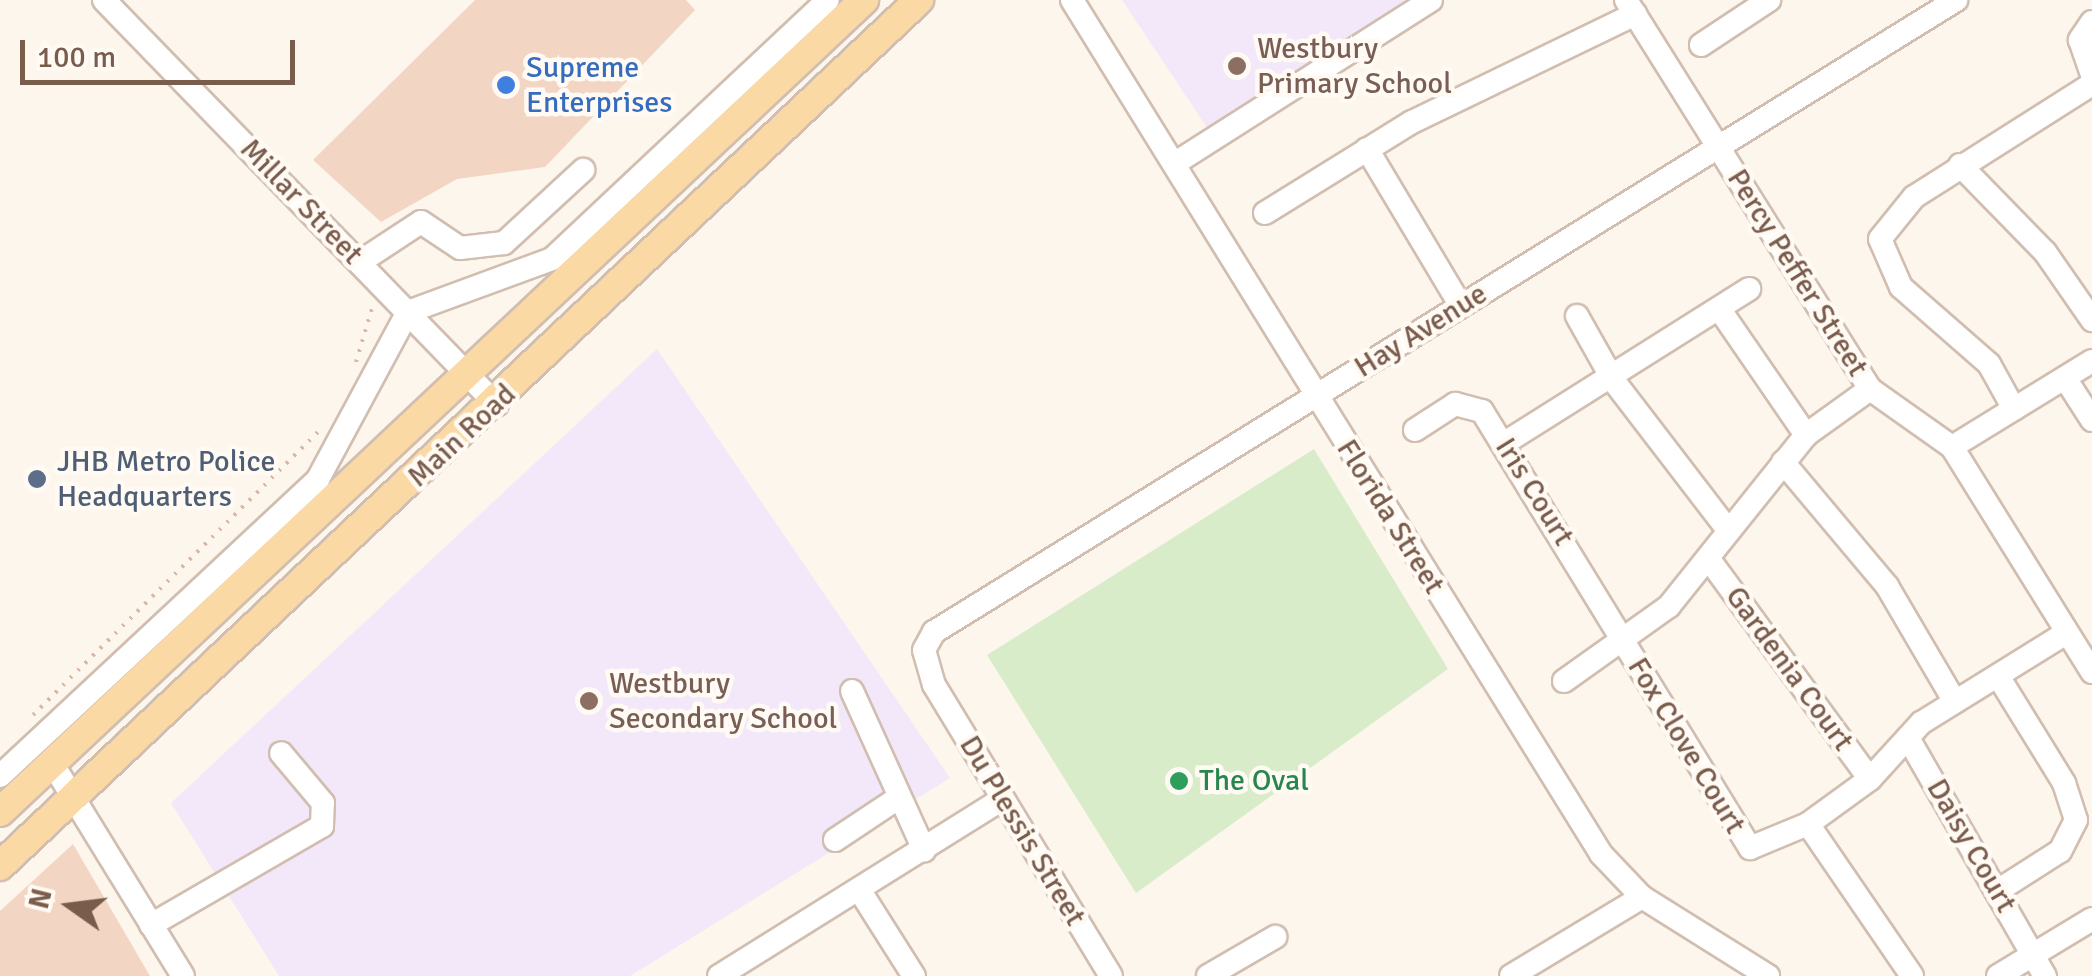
<!DOCTYPE html>
<html>
<head>
<meta charset="utf-8">
<style>
  body { margin:0 }
  #map { position:relative; width:2092px; height:976px; overflow:hidden; background:#fdf6ec; font-family:Signika,sans-serif }
  div>[style] { position:absolute }
  [style*='--x'] { left:calc(var(--x)*1px); top:calc(var(--y)*1px); width:calc(var(--w)*1px); rotate:calc(var(--a)*1deg) }
  .education>* { inset:0; background:#f3e8fa }
  .green>* { inset:0; background:#d8ecc9 }
  .building>* { inset:0; background:#f3d5c3 }
  .path>* { height:4px; margin-top:-2px; transform-origin:0; background:repeating-linear-gradient(90deg,#d9b8a5 0 2.5px,transparent 0 10.5px) }
  .roads { filter:drop-shadow(2px 0 #d1beb0) drop-shadow(-2px 0 #d1beb0) drop-shadow(0 2px #d1beb0) drop-shadow(0 -2px #d1beb0) }
  .minor>* { height:22px; margin:-11px; padding:0 11px; transform-origin:11px; border-radius:11px; background:#fff }
  .major>* { height:28px; margin:-14px; padding:0 14px; transform-origin:14px; border-radius:14px; background:#fbd9a5 }
  .dots>* { width:28px; height:28px; translate:-50% -50%; box-sizing:border-box; border:5px solid #fffaf3; border-radius:50% }
  span { translate:-50% -50%; white-space:nowrap; text-align:center; line-height:1.15; -webkit-text-stroke:9px #fffaf3; paint-order:stroke }
  .education-label { font-size:30px; color:#785e54 }
  .left { translate:0 -50%; text-align:left }
  .shop-label { font-size:30px; color:#366cbe }
  .street-label { font-size:30px; color:#7a5c4d }
  .service-label { font-size:30px; color:#4e5e75 }
  .leisure-label { font-size:30px; color:#27864d }
  .north { position:absolute; left:20px; top:856px; width:100px; height:100px; -webkit-text-stroke:8px #fffaf3; paint-order:stroke; rotate:284deg; font-size:28px; font-weight:700; line-height:40px; text-align:center; color:#7a5c4d }
  .north::after { content:''; display:block; margin:auto; width:35px; height:45px; background:#7a5c4d; clip-path:polygon(50% 0,100% 100%,50% 72%,0 100%) }
  .scale { position:absolute; left:20px; top:40px; width:275px; height:45px; box-sizing:border-box; border:5px solid #7a5c4d; border-top:0; padding-left:12px; font-size:30px; line-height:35px; white-space:nowrap; color:#7a5c4d; -webkit-text-stroke:8px #fffaf3; paint-order:stroke }
</style>
</head>
<body>
<div id="map">
  <div class="education">
    <i style="clip-path:polygon(1122px 0,1405px 0,1210px 132px)"></i>
    <i style="clip-path:polygon(657px 349px,950px 778px,630px 976px,279px 976px,171px 803px)"></i>
  </div>
  <div class="green">
    <i style="clip-path:polygon(1314px 449px,1448px 669px,1136px 893px,987px 655px)"></i>
  </div>
  <div class="building">
    <i style="clip-path:polygon(475px 0,686px 0,695px 10px,545px 167px,457px 179px,381px 222px,313px 160px)"></i>
    <i style="clip-path:polygon(73px 844px,150px 976px,0 976px,0 911px)"></i>
  </div>
  <div class="path">
    <i style="--x:356;--y:362;--w:59;--a:-73.4"></i>
    <i style="--x:33;--y:715;--w:402;--a:-44.8"></i>
  </div>
  <div class="roads">
    <div class="minor">
      <i style="--x:104;--y:0;--w:564;--a:45.86"></i>
      <i style="--x:1072;--y:0;--w:1005;--a:58.22"></i>
      <i style="--x:1601;--y:854;--w:59;--a:46.4"></i>
      <i style="--x:1642;--y:897;--w:149;--a:32.1"></i>
      <i style="--x:1626;--y:0;--w:459;--a:57.9"></i>
      <i style="--x:1870;--y:389;--w:100;--a:35.3"></i>
      <i style="--x:1952;--y:447;--w:265;--a:58.1"></i>
      <i style="--x:2092;--y:22;--w:22;--a:124"></i>
      <i style="--x:2080;--y:40;--w:36;--a:71"></i>
      <i style="--x:1701;--y:45;--w:82;--a:-33.5"></i>
      <i style="--x:1367;--y:149;--w:183;--a:59.1"></i>
      <i style="--x:1177;--y:162;--w:301;--a:-32.5"></i>
      <i style="--x:1960;--y:165;--w:122;--a:45.7"></i>
      <i style="--x:2045;--y:252;--w:83;--a:55.3"></i>
      <i style="--x:1265;--y:213;--w:173;--a:-31.8"></i>
      <i style="--x:1412;--y:122;--w:248;--a:-25.8"></i>
      <i style="--x:360;--y:262;--w:73;--a:-33.3"></i>
      <i style="--x:421;--y:222;--w:47;--a:33.7"></i>
      <i style="--x:460;--y:248;--w:44;--a:-6.5"></i>
      <i style="--x:504;--y:243;--w:108;--a:-42.7"></i>
      <i style="--x:1720;--y:310;--w:152;--a:55.5"></i>
      <i style="--x:1577;--y:316;--w:73;--a:60.6"></i>
      <i style="--x:1613;--y:380;--w:190;--a:52.5"></i>
      <i style="--x:2065;--y:378;--w:50;--a:57.3"></i>
      <i style="--x:2014;--y:409;--w:51;--a:-119.1"></i>
      <i style="--x:1989;--y:364;--w:117;--a:-138.8"></i>
      <i style="--x:1901;--y:287;--w:52;--a:-113.6"></i>
      <i style="--x:1880;--y:239;--w:54;--a:-51"></i>
      <i style="--x:1914;--y:197;--w:211;--a:-32.4"></i>
      <i style="--x:1415;--y:430;--w:48;--a:-33"></i>
      <i style="--x:1455;--y:404;--w:28;--a:15"></i>
      <i style="--x:1482;--y:411;--w:513;--a:58.48"></i>
      <i style="--x:1750;--y:848;--w:63;--a:-22.5"></i>
      <i style="--x:1808;--y:824;--w:77;--a:-36"></i>
      <i style="--x:1870;--y:779;--w:76;--a:-47.7"></i>
      <i style="--x:1921;--y:723;--w:171;--a:-31.8"></i>
      <i style="--x:1503;--y:444;--w:291;--a:-32.2"></i>
      <i style="--x:1952;--y:447;--w:164;--a:-31.6"></i>
      <i style="--x:1783;--y:462;--w:162;--a:50"></i>
      <i style="--x:1887;--y:586;--w:132;--a:59.6"></i>
      <i style="--x:1708;--y:558;--w:274;--a:53.8"></i>
      <i style="--x:1998;--y:676;--w:126;--a:58.3"></i>
      <i style="--x:2064;--y:783;--w:39;--a:72"></i>
      <i style="--x:2076;--y:820;--w:35;--a:117"></i>
      <i style="--x:2060;--y:851;--w:72;--a:147.4"></i>
      <i style="--x:1564;--y:681;--w:129;--a:-35.5"></i>
      <i style="--x:1669;--y:606;--w:219;--a:-51.3"></i>
      <i style="--x:1806;--y:435;--w:79;--a:-35.7"></i>
      <i style="--x:852;--y:691;--w:175;--a:65.6"></i>
      <i style="--x:1908;--y:738;--w:275;--a:60.1"></i>
      <i style="--x:52;--y:763;--w:250;--a:58.4"></i>
      <i style="--x:0;--y:776;--w:435;--a:-43"></i>
      <i style="--x:318;--y:479;--w:190;--a:-61.7"></i>
      <i style="--x:408;--y:312;--w:153;--a:-20.2"></i>
      <i style="--x:552;--y:259;--w:378;--a:-43.2"></i>
      <i style="--x:1808;--y:824;--w:184;--a:55.6"></i>
      <i style="--x:835;--y:840;--w:72;--a:-33.7"></i>
      <i style="--x:860;--y:891;--w:101;--a:57.6"></i>
      <i style="--x:151;--y:925;--w:198;--a:-30.1"></i>
      <i style="--x:322;--y:826;--w:23;--a:-88"></i>
      <i style="--x:323;--y:803;--w:65;--a:-130"></i>
      <i style="--x:719;--y:976;--w:332;--a:-32"></i>
      <i style="--x:1111;--y:976;--w:341;--a:-121.3"></i>
      <i style="--x:934;--y:685;--w:36;--a:-106"></i>
      <i style="--x:924;--y:650;--w:21;--a:-61"></i>
      <i style="--x:934;--y:632;--w:1202;--a:-31.73"></i>
      <i style="--x:1208;--y:976;--w:78;--a:-30.2"></i>
      <i style="--x:1511;--y:976;--w:153;--a:-31.1"></i>
      <i style="--x:1998;--y:976;--w:110;--a:-31.2"></i>
    </div>
    <div class="major">
      <i style="--x:0;--y:812;--w:1186;--a:-43.22"></i>
      <i style="--x:0;--y:866;--w:1263;--a:-43.3"></i>
    </div>
  </div>
  <div class="dots">
    <i style="left:1237px;top:66px;background:#8d6e63"></i>
    <i style="left:506px;top:85px;background:#3f7fe0"></i>
    <i style="left:37px;top:479px;background:#5c6f8a"></i>
    <i style="left:589px;top:701px;background:#8d6e63"></i>
    <i style="left:1179px;top:781px;background:#2e9e5b"></i>
  </div>
  <div class="education-label">
    <span class="left" style="left:1257px;top:66px">Westbury<br>Primary School</span>
    <span class="left" style="left:609px;top:701px">Westbury<br>Secondary School</span>
  </div>
  <div class="shop-label">
    <span class="left" style="left:526px;top:85px">Supreme<br>Enterprises</span>
  </div>
  <div class="street-label">
    <span style="left:301px;top:202px;rotate:46deg">Millar Street</span>
    <span style="left:1797px;top:273px;rotate:58deg">Percy Peffer Street</span>
    <span style="left:1421px;top:331px;rotate:-32deg">Hay Avenue</span>
    <span style="left:462px;top:436px;rotate:-43deg">Main Road</span>
    <span style="left:1534px;top:492px;rotate:58deg">Iris Court</span>
    <span style="left:1390px;top:517px;rotate:58deg">Florida Street</span>
    <span style="left:1789px;top:669px;rotate:54deg">Gardenia Court</span>
    <span style="left:1686px;top:746px;rotate:59deg">Fox Clove Court</span>
    <span style="left:1022px;top:831px;rotate:59deg">Du Plessis Street</span>
    <span style="left:1971px;top:846px;rotate:60deg">Daisy Court</span>
  </div>
  <div class="service-label">
    <span class="left" style="left:57px;top:479px">JHB Metro Police<br>Headquarters</span>
  </div>
  <div class="leisure-label">
    <span class="left" style="left:1199px;top:781px">The Oval</span>
  </div>
  <div class="north">N</div>
  <div class="scale">100 m</div>
</div>
</body>
</html>
